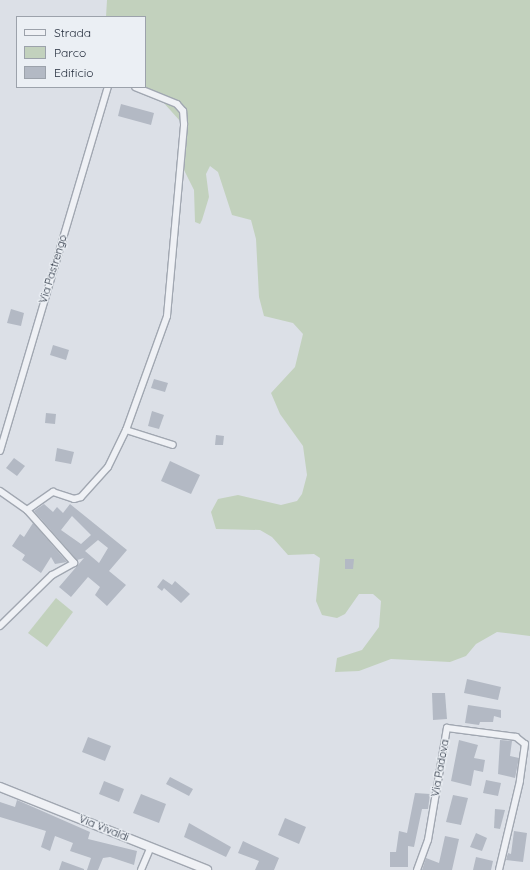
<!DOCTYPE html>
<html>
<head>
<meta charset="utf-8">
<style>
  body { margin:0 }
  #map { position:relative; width:530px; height:870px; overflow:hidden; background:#dce0e7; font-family:Quicksand,sans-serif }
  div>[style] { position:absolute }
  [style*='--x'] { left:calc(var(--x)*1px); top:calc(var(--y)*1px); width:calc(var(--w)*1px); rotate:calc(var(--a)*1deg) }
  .green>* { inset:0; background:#c2d1bd }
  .building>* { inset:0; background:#b3b9c4 }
  .roads { filter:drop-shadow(1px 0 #a1a7b1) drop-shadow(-1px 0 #a1a7b1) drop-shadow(0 1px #a1a7b1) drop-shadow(0 -1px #a1a7b1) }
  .minor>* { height:6px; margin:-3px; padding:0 3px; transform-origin:3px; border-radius:3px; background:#eff1f5 }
  .tertiary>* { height:8px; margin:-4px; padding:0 4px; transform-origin:4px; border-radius:4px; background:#eff1f5 }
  span { translate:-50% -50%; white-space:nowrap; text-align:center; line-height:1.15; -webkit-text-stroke:3px #ebeff4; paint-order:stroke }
  .street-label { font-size:11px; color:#252e3d }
  .legend { position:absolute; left:16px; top:16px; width:130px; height:72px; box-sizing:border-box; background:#ebeff4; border:1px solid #9ca2ab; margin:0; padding:5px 7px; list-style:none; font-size:12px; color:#252e3d }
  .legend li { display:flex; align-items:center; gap:8px; height:20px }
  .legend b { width:20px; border:1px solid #9ca2ab }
</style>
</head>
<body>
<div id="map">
  <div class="green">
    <i style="clip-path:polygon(107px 0,530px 0,530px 636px,497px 632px,476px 644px,466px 656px,450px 662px,391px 659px,359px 671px,335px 672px,337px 658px,362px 650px,379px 627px,381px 601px,373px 594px,359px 594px,345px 614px,337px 618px,322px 615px,316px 601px,320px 558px,314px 554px,288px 555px,272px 537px,260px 530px,216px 529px,211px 512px,218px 499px,238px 495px,281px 505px,297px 501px,302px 494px,307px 475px,303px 446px,280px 414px,271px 393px,295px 367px,303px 334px,293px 323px,264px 316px,259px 297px,256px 239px,251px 220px,232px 215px,218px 172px,210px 166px,206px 174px,209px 197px,202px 220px,200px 224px,195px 222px,194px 190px,184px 170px,186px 148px,180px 121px,163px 102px,136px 87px,145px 87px,145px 17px,106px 17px)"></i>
    <i style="clip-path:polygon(56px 598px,73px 612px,47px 647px,28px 633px)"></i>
  </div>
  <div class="building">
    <i style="clip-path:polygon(121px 104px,154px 113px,151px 125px,118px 116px)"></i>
    <i style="clip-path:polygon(11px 309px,24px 313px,21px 326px,7px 323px)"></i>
    <i style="clip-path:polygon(53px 345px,69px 350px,66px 360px,50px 355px)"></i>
    <i style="clip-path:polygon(154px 379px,168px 383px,165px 392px,151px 388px)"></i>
    <i style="clip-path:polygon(152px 411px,164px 415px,159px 429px,148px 426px)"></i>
    <i style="clip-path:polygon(46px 413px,56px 414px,55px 424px,45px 423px)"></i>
    <i style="clip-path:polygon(216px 435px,224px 436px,223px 445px,215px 445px)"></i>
    <i style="clip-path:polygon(57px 448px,74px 452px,71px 464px,55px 461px)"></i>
    <i style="clip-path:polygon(14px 458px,25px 466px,17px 476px,6px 468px)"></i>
    <i style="clip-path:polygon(170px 461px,200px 475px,191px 494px,161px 481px)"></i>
    <i style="clip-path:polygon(evenodd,44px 504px,53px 512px,57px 507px,63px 513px,70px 504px,127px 550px,109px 571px,126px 585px,107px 606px,95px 595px,100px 587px,88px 577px,71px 597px,59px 587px,84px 558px,77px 560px,34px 511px,44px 504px,72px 516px,91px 535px,81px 544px,61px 530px,72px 516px,44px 504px,98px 540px,108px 548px,99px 563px,85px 551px,98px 540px)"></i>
    <i style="clip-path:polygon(33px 523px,67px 562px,55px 564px,51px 557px,41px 573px,22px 560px,25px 555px,12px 546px,20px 534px,24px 537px)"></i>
    <i style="clip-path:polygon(345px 559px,354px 559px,353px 569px,345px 569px)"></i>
    <i style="clip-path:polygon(163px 579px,172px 585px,175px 581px,190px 594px,181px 603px,164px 588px,162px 591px,157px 587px)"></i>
    <i style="clip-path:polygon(467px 679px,501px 687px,498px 700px,464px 693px)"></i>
    <i style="clip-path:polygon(432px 693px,445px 693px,447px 719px,433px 720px)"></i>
    <i style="clip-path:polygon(468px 705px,501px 710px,501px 718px,494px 716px,493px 722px,480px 722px,479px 725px,465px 723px)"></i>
    <i style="clip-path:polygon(88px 737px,111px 746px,105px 761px,82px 752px)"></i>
    <i style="clip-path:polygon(459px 740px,478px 745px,474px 758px,485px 760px,483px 772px,474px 770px,471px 786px,451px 781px)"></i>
    <i style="clip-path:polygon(500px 740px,512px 741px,510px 756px,519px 758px,515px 778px,498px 774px)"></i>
    <i style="clip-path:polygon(170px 777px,193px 789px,189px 796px,166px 784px)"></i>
    <i style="clip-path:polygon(486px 780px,501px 783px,498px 796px,483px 793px)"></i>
    <i style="clip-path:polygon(104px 781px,124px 789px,119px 802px,99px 794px)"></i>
    <i style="clip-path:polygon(415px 793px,430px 794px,428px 809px,422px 809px,414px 847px,408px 846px,408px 867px,390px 867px,390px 852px,396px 852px,399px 831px,407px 833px)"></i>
    <i style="clip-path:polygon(141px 794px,166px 804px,159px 823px,133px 813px)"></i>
    <i style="clip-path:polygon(453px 795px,468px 798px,461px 825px,446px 822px)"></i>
    <i style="clip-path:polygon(17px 800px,90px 832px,88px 839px,137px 851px,134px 865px,110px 857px,103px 858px,98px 870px,87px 870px,91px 858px,70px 851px,73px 843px,55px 836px,50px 851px,41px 847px,46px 831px,0 817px,0 802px,15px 807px)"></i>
    <i style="clip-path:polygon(495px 809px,505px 810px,500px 829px,494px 828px)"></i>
    <i style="clip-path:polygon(285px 818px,306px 827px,299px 844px,278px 835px)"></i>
    <i style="clip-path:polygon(189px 823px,231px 847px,226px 857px,184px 837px)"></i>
    <i style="clip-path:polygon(514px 831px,527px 833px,523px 862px,506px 860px,508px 853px,511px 854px)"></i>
    <i style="clip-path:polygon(476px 833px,487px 838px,482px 851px,470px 847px)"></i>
    <i style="clip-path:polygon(445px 836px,459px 839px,452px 870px,422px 870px,426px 858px,439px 863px)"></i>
    <i style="clip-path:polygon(243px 841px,279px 858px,274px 870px,255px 870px,259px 861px,238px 853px)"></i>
    <i style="clip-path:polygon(476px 857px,493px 861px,491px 870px,473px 870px)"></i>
    <i style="clip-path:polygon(62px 861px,84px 869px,84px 870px,59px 870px)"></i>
  </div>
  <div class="roads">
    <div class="minor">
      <i style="--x:126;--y:430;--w:121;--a:-70.2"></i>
      <i style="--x:167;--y:316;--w:193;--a:-84.9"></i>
      <i style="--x:184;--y:124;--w:13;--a:-94"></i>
      <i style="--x:183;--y:111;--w:9;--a:-131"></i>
      <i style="--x:177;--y:104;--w:45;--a:-158"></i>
      <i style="--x:0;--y:451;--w:380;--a:-73.5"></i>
      <i style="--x:0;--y:491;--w:33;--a:35"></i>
      <i style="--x:27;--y:510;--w:71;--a:48.4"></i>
      <i style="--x:74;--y:563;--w:25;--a:151"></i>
      <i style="--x:52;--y:575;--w:73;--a:135.6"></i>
      <i style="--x:27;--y:510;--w:32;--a:-35"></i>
      <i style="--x:53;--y:492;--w:22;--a:18"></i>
      <i style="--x:74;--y:499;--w:7;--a:-16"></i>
      <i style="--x:81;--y:497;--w:40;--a:-48"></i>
      <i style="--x:108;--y:467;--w:41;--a:-64.1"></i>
      <i style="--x:126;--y:430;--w:49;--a:17.7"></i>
      <i style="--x:141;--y:870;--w:25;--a:-67"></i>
      <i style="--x:417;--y:870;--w:32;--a:-70"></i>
      <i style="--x:428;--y:840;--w:114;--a:-80.4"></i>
      <i style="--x:447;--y:728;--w:70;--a:7.4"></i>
      <i style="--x:516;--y:737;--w:11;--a:38"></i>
      <i style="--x:525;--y:744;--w:37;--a:98"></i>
      <i style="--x:520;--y:781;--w:91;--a:103.3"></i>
    </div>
    <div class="tertiary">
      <i style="--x:0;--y:787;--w:223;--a:21.8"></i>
    </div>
  </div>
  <div class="street-label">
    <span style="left:53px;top:269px;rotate:-73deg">Via Pastrengo</span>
    <span style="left:440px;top:768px;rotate:-80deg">Via Padova</span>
    <span style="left:104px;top:828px;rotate:22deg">Via Vivaldi</span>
  </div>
  <ul class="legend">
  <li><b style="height:5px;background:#eff1f5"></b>Strada</li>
  <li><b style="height:11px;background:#c2d1bd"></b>Parco</li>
  <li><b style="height:11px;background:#b3b9c4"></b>Edificio</li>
  </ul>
</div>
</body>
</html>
